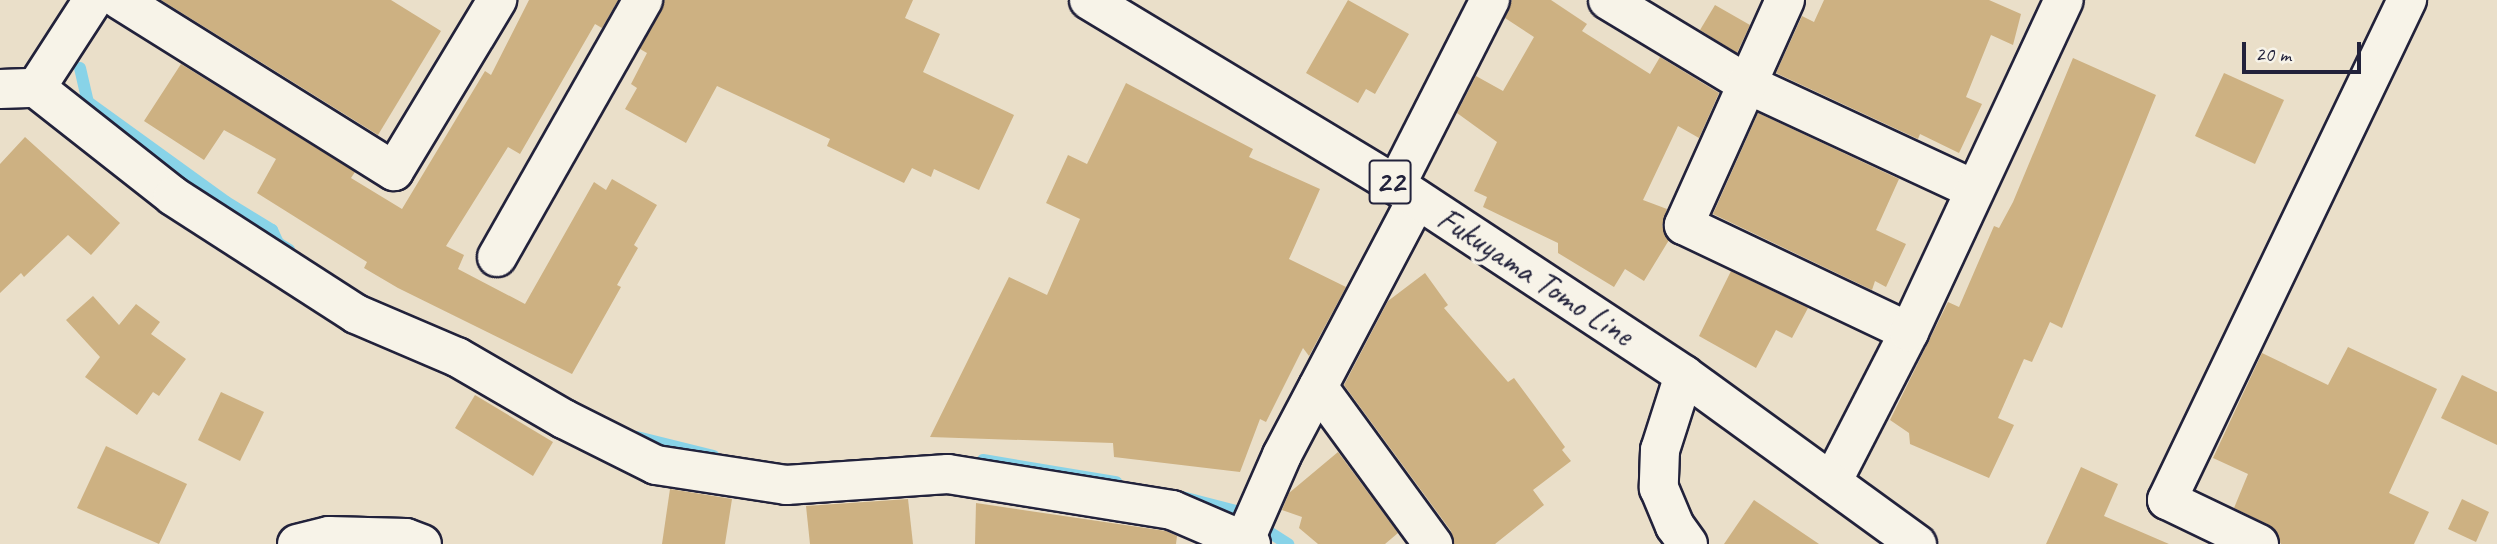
<!DOCTYPE html>
<html>
<head>
<meta charset="utf-8">
<style>
  body { margin:0 }
  #map { position:relative; width:2497px; height:544px; overflow:hidden; background:#eadfc9; font-family:Caveat,sans-serif }
  div>[style] { position:absolute }
  [style*='--x'] { left:calc(var(--x)*1px); top:calc(var(--y)*1px); width:calc(var(--w)*1px); rotate:calc(var(--a)*1deg) }
  .stream>* { height:12px; margin:-6px; padding:0 6px; transform-origin:6px; border-radius:6px; background:#88d3e8 }
  .building>* { inset:0; background:#cdb182 }
  .roads { filter:drop-shadow(2px 0 #22223b) drop-shadow(-2px 0 #22223b) drop-shadow(0 2px #22223b) drop-shadow(0 -2px #22223b) }
  .minor>* { height:38px; margin:-19px; padding:0 19px; transform-origin:19px; border-radius:19px; background:#f7f3e8 }
  .tertiary>* { height:38px; margin:-19px; padding:0 19px; transform-origin:19px; border-radius:19px; background:#f7f3e8 }
  .primary>* { height:38px; margin:-19px; padding:0 19px; transform-origin:19px; border-radius:19px; background:#f7f3e8 }
  span { translate:-50% -50%; white-space:nowrap; text-align:center; line-height:1.15; -webkit-text-stroke:7px #f7f3e8; paint-order:stroke }
  .shield-label span { padding:2px 5px; background:#f7f3e8; border:2px solid; border-radius:5px; -webkit-text-stroke-width:0 }
  .shield-label { font-size:32px; color:#22223b; font-weight:700 }
  .street-label { font-size:33px; color:#22223b }
  .scale { position:absolute; left:2242px; top:42px; width:119px; height:32px; box-sizing:border-box; border:4px solid #22223b; border-top:0; padding-left:9px; font-size:21px; line-height:24px; white-space:nowrap; color:#22223b; -webkit-text-stroke:5px #f7f3e8; paint-order:stroke }
</style>
</head>
<body>
<div id="map">
  <div class="stream">
    <i style="--x:80;--y:68;--w:35;--a:77"></i>
    <i style="--x:88;--y:102;--w:170;--a:35.9"></i>
    <i style="--x:226;--y:202;--w:54;--a:31.3"></i>
    <i style="--x:272;--y:230;--w:14;--a:65"></i>
    <i style="--x:278;--y:243;--w:13;--a:32"></i>
    <i style="--x:637;--y:437;--w:79;--a:13.9"></i>
    <i style="--x:983;--y:460;--w:135;--a:9.4"></i>
    <i style="--x:1182;--y:497;--w:56;--a:14.5"></i>
    <i style="--x:1236;--y:511;--w:62;--a:32.4"></i>
  </div>
  <div class="building">
    <i style="clip-path:polygon(161px 0,391px 0,441px 31px,378px 135px)"></i>
    <i style="clip-path:polygon(529px 0,618px 0,602px 28px,595px 24px,520px 154px,508px 147px,446px 246px,464px 255px,458px 269px,525px 304px,594px 182px,606px 190px,612px 179px,657px 205px,634px 245px,638px 248px,617px 285px,621px 287px,572px 374px,398px 288px,364px 268px,367px 262px,257px 193px,276px 159px,224px 130px,204px 160px,144px 121px,181px 64px,355px 172px,351px 178px,402px 209px,485px 71px,491px 75px)"></i>
    <i style="clip-path:polygon(665px 0,913px 0,905px 18px,940px 34px,923px 72px,1014px 115px,979px 190px,934px 169px,931px 177px,912px 168px,904px 183px,827px 146px,830px 139px,717px 86px,686px 143px,625px 109px,637px 88px,631px 84px,647px 53px,640px 49px)"></i>
    <i style="clip-path:polygon(1348px 0,1409px 34px,1375px 94px,1366px 89px,1358px 103px,1306px 73px)"></i>
    <i style="clip-path:polygon(1512px 0,1551px 0,1587px 24px,1582px 31px,1650px 74px,1660px 57px,1719px 93px,1699px 138px,1678px 126px,1643px 200px,1667px 209px,1662px 226px,1669px 240px,1644px 281px,1625px 269px,1614px 287px,1558px 253px,1558px 243px,1483px 207px,1487px 197px,1474px 191px,1497px 142px,1457px 113px,1476px 76px,1503px 91px,1534px 37px,1505px 18px)"></i>
    <i style="clip-path:polygon(1824px 0,1989px 0,2021px 14px,2013px 45px,1991px 35px,1966px 97px,1982px 104px,1959px 153px,1920px 134px,1918px 139px,1776px 73px,1802px 16px,1814px 22px)"></i>
    <i style="clip-path:polygon(1715px 5px,1750px 25px,1737px 53px,1700px 30px)"></i>
    <i style="clip-path:polygon(2073px 58px,2156px 95px,2062px 328px,2050px 322px,2032px 362px,2024px 359px,1998px 418px,2014px 425px,1989px 478px,1910px 444px,1909px 433px,1890px 420px,1948px 302px,1959px 307px,1994px 226px,1999px 228px,2013px 202px)"></i>
    <i style="clip-path:polygon(2224px 73px,2284px 100px,2255px 164px,2195px 136px)"></i>
    <i style="clip-path:polygon(1126px 83px,1253px 149px,1249px 157px,1320px 189px,1289px 259px,1346px 287px,1309px 356px,1303px 348px,1266px 422px,1260px 419px,1240px 472px,1114px 457px,1113px 443px,930px 437px,1009px 277px,1047px 295px,1080px 219px,1046px 203px,1068px 155px,1087px 164px)"></i>
    <i style="clip-path:polygon(1758px 113px,1899px 179px,1876px 230px,1906px 244px,1886px 287px,1875px 281px,1872px 290px,1713px 214px)"></i>
    <i style="clip-path:polygon(25px 137px,120px 223px,91px 255px,68px 235px,24px 277px,21px 273px,0 293px,0 164px)"></i>
    <i style="clip-path:polygon(1731px 271px,1808px 308px,1792px 338px,1776px 330px,1756px 368px,1699px 336px)"></i>
    <i style="clip-path:polygon(1425px 273px,1448px 305px,1444px 308px,1508px 382px,1514px 378px,1565px 447px,1562px 450px,1571px 461px,1533px 490px,1544px 505px,1495px 544px,1454px 544px,1451px 531px,1344px 385px,1388px 301px)"></i>
    <i style="clip-path:polygon(93px 296px,119px 325px,136px 304px,160px 322px,151px 334px,186px 359px,159px 396px,153px 392px,137px 415px,85px 377px,100px 357px,66px 320px)"></i>
    <i style="clip-path:polygon(2348px 347px,2437px 389px,2389px 493px,2429px 512px,2414px 544px,2281px 544px,2269px 525px,2234px 508px,2248px 474px,2213px 458px,2262px 353px,2328px 385px)"></i>
    <i style="clip-path:polygon(2462px 375px,2497px 392px,2497px 445px,2441px 418px)"></i>
    <i style="clip-path:polygon(221px 392px,264px 412px,240px 461px,198px 440px)"></i>
    <i style="clip-path:polygon(475px 395px,553px 442px,533px 476px,455px 428px)"></i>
    <i style="clip-path:polygon(106px 446px,187px 484px,159px 544px,77px 508px)"></i>
    <i style="clip-path:polygon(1338px 452px,1398px 533px,1385px 544px,1318px 544px,1299px 528px,1302px 517px,1282px 510px,1289px 493px)"></i>
    <i style="clip-path:polygon(2081px 467px,2118px 484px,2104px 516px,2169px 544px,2046px 544px)"></i>
    <i style="clip-path:polygon(670px 489px,732px 499px,725px 544px,662px 544px)"></i>
    <i style="clip-path:polygon(908px 499px,913px 544px,810px 544px,806px 506px)"></i>
    <i style="clip-path:polygon(2462px 499px,2489px 512px,2476px 542px,2448px 529px)"></i>
    <i style="clip-path:polygon(1754px 500px,1819px 544px,1724px 544px)"></i>
    <i style="clip-path:polygon(976px 503px,1166px 531px,1177px 536px,1176px 544px,975px 544px)"></i>
  </div>
  <div class="roads">
    <div class="minor">
      <i style="--x:120;--y:0;--w:323;--a:32"></i>
      <i style="--x:394;--y:171;--w:200;--a:-58.9"></i>
      <i style="--x:1608;--y:0;--w:162;--a:31.1"></i>
      <i style="--x:1747;--y:84;--w:251;--a:24.9"></i>
      <i style="--x:1785;--y:0;--w:247;--a:114.2"></i>
      <i style="--x:1684;--y:225;--w:249;--a:25.4"></i>
      <i style="--x:36;--y:88;--w:105;--a:-57.1"></i>
      <i style="--x:0;--y:89;--w:36;--a:-2"></i>
      <i style="--x:36;--y:88;--w:174;--a:38.2"></i>
      <i style="--x:173;--y:196;--w:218;--a:32.8"></i>
      <i style="--x:356;--y:314;--w:110;--a:23.1"></i>
      <i style="--x:457;--y:357;--w:124;--a:30.1"></i>
      <i style="--x:564;--y:419;--w:103;--a:26.6"></i>
      <i style="--x:656;--y:465;--w:132;--a:8.7"></i>
      <i style="--x:786;--y:485;--w:162;--a:-3.9"></i>
      <i style="--x:948;--y:474;--w:227;--a:9.1"></i>
      <i style="--x:1172;--y:510;--w:86;--a:23.3"></i>
      <i style="--x:1396;--y:185;--w:208;--a:-63.1"></i>
      <i style="--x:497;--y:257;--w:296;--a:-60.4"></i>
      <i style="--x:1318;--y:387;--w:195;--a:53.8"></i>
      <i style="--x:1832;--y:482;--w:169;--a:-62.8"></i>
      <i style="--x:1909;--y:332;--w:366;--a:-65"></i>
      <i style="--x:297;--y:544;--w:33;--a:-14"></i>
      <i style="--x:329;--y:536;--w:77;--a:1.5"></i>
      <i style="--x:406;--y:538;--w:17;--a:21"></i>
      <i style="--x:1243;--y:544;--w:97;--a:-66.3"></i>
      <i style="--x:1282;--y:455;--w:289;--a:-62.2"></i>
      <i style="--x:2259;--y:544;--w:102;--a:-154.4"></i>
      <i style="--x:2167;--y:500;--w:555;--a:-64.36"></i>
    </div>
    <div class="tertiary">
      <i style="--x:1684;--y:375;--w:288;--a:36"></i>
    </div>
    <div class="primary">
      <i style="--x:1089;--y:0;--w:358;--a:31.1"></i>
      <i style="--x:1396;--y:185;--w:345;--a:33.4"></i>
      <i style="--x:1684;--y:375;--w:79;--a:107.7"></i>
      <i style="--x:1660;--y:450;--w:38;--a:92"></i>
      <i style="--x:1659;--y:488;--w:41;--a:67.2"></i>
      <i style="--x:1675;--y:526;--w:22;--a:54"></i>
    </div>
  </div>
  <div class="shield-label">
    <span style="left:1390px;top:182px">22</span>
  </div>
  <div class="street-label">
    <span style="left:1535px;top:277px;rotate:33deg">Fukuyama Tomo Line</span>
  </div>
  <div class="scale">20 m</div>
</div>
</body>
</html>
